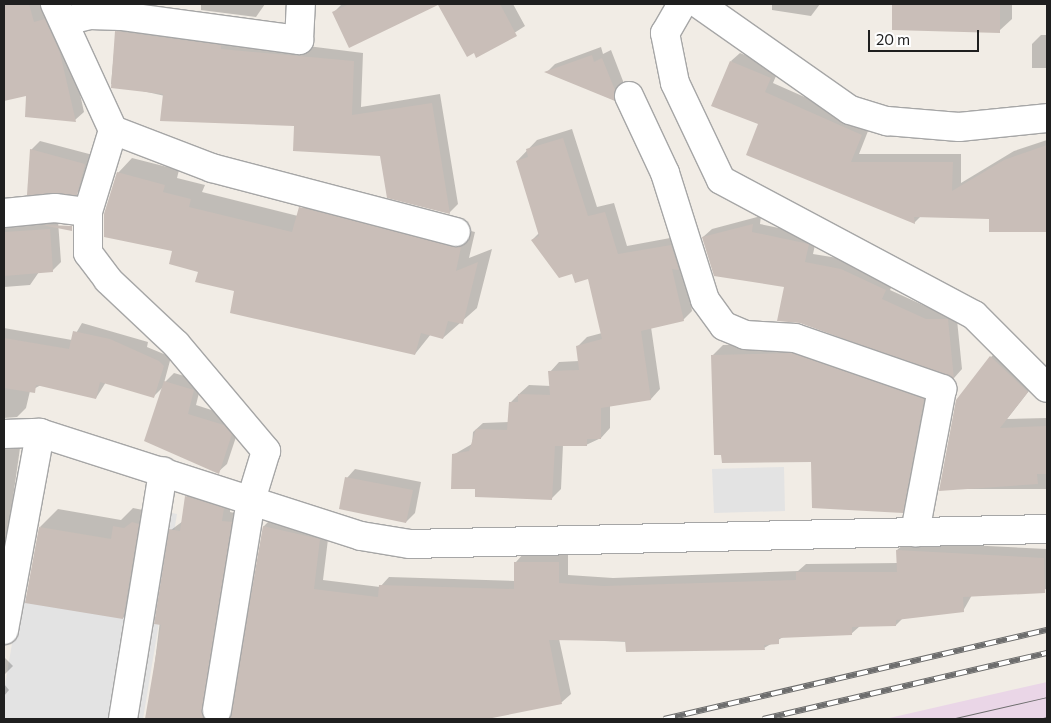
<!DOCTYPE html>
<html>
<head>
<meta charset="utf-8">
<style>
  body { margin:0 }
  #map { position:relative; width:1051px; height:723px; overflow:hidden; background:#f1ece5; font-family:Commissioner,sans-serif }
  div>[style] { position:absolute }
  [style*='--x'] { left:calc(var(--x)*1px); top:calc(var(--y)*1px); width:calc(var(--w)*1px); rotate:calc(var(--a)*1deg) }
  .industrial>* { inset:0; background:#ead6e7 }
  .parking>* { inset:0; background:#e3e3e3 }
  .shadow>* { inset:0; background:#0003 }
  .building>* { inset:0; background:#c9beb8 }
  .roads { filter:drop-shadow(1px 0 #a6a6a6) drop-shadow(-1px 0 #a6a6a6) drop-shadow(0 1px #a6a6a6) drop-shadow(0 -1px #a6a6a6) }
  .minor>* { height:28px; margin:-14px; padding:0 14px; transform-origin:14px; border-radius:14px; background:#fff }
  .tram>* { height:1px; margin:-0.5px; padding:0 0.5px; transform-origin:0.5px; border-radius:0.5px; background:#6d6d6d }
  .rail>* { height:5.5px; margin-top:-2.75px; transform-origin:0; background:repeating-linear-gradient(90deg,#fff 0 11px,#6d6d6d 0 22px); box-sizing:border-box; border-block:1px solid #6d6d6d }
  span { translate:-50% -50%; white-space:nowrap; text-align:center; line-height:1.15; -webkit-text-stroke:4.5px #fff; paint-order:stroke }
  .frame { position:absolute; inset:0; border:5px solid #1f1f1f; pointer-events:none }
  .scale { position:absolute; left:868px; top:30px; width:111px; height:22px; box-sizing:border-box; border:2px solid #1f1f1f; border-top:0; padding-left:6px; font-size:15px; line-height:18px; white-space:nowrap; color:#1f1f1f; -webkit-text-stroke:4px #fff; paint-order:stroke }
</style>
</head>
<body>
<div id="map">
  <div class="industrial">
    <i style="clip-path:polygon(1047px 682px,1047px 719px,885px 719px)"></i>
  </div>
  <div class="parking">
    <i style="clip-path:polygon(784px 467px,785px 511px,714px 513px,712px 469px)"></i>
    <i style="clip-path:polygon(149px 509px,177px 514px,143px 719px,4px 719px,4px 691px,20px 596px,131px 615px)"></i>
  </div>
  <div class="shadow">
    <i style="clip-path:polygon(4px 4px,50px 4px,69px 44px,84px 112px,75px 120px,28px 94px,4px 99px)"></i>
    <i style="clip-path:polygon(201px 4px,265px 4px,256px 17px,201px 10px)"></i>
    <i style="clip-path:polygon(342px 4px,405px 4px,410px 12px,334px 12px)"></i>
    <i style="clip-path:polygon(439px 4px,513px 4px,525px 26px,477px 57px,474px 51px,467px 55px)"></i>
    <i style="clip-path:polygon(772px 4px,820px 4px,811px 16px,772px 10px)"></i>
    <i style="clip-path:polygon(896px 4px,1012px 4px,1012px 19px,999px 31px,895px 20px)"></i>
    <i style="clip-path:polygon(125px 23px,363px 53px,361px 107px,440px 94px,458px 204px,449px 213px,381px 155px,295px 125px,111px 84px,116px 32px)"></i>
    <i style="clip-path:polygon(1041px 35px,1047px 35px,1047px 68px,1032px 68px,1032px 44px)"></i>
    <i style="clip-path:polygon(601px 47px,603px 54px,611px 50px,623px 81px,623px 91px,614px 100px,547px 72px,555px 64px)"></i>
    <i style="clip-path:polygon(740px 53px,779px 69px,773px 83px,870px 126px,859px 154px,961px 154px,961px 183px,1014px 151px,1047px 140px,1047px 231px,990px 231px,991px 217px,921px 216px,914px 223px,760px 123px,731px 61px)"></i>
    <i style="clip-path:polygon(572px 129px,597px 207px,614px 203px,627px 246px,681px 236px,692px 311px,683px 320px,651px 327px,660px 389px,651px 399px,610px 405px,610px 428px,601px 438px,586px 445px,563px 445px,561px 489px,552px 498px,477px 488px,453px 455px,472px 444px,473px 432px,483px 423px,509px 422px,510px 403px,519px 394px,529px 385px,551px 386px,550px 372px,559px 362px,579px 361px,577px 347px,587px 337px,602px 333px,589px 277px,573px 272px,532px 240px,539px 233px,517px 161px,537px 140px)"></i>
    <i style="clip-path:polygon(40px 141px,93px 155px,85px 185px,76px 194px,31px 150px)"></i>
    <i style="clip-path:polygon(132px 158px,179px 170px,177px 178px,205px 185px,202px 192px,298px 216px,314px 193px,475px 232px,469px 258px,492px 249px,477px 308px,443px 338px,431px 334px,415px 354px,235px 290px,199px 271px,174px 250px,118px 173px)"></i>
    <i style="clip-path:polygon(761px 216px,760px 224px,817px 236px,813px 254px,850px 260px,894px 281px,890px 290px,936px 311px,956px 310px,962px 369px,954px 378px,703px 237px,712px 229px)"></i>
    <i style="clip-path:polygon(58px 221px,61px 262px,52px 271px,39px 272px,30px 285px,4px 287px,4px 225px)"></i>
    <i style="clip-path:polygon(82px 323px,148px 342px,147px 347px,171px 357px,164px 383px,174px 373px,202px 381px,196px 405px,233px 417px,240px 425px,227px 464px,218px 472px,164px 386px,154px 396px,106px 382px,96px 398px,41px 385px,30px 391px,26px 408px,17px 417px,4px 418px,4px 328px,72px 340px)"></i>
    <i style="clip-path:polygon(803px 344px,934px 389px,913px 501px,902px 512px,812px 461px,713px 355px,723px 345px)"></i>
    <i style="clip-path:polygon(1000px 349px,1036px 382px,1007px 419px,1047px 418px,1047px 489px,940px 489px,991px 357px)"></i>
    <i style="clip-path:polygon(4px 438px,21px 441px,11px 512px,16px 513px,4px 562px)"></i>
    <i style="clip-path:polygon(355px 469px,421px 482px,415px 513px,406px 522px,347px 478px)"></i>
    <i style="clip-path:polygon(195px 488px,232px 500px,230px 512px,240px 514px,225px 717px,233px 714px,264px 526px,273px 517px,329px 531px,323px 580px,380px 587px,389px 577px,515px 581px,516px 562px,524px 553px,568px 554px,568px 575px,613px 578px,798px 571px,806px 564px,898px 563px,897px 550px,906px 542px,1047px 549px,1047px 589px,972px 595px,963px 611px,903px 618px,896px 625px,860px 626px,851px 634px,785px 636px,764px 648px,559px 639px,571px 694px,562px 702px,481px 719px,148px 719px,171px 530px,183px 521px,186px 497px)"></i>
    <i style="clip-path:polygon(133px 508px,143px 510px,141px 599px,123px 618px,40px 527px,58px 509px,121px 520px)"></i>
    <i style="clip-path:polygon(4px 657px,13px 666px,4px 675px)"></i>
    <i style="clip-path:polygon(4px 684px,9px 690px,4px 696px)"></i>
  </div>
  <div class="building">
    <i style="clip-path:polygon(4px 4px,29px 4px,34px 22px,45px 19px,60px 53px,76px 122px,25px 117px,26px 96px,4px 101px)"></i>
    <i style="clip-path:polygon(349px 4px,500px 4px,517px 36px,476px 58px,474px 53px,467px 57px,438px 5px,349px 48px,332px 12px)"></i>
    <i style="clip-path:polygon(892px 4px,1000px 4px,1000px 33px,892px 30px)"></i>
    <i style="clip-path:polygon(115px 31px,221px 45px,221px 49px,354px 61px,352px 115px,432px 103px,450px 214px,387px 198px,380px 156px,293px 151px,294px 126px,160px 121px,163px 94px,111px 88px)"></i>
    <i style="clip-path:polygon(592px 55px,594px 62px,602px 58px,615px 90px,615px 101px,544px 72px)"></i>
    <i style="clip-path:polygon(730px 61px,771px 78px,765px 92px,862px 135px,851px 162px,953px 162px,952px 191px,1004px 160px,1047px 145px,1047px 232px,989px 232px,989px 219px,914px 217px,915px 224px,746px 155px,758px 124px,711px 106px)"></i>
    <i style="clip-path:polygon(563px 138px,588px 216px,605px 212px,618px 254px,671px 245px,679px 270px,672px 269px,684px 321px,641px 331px,651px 400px,601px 408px,601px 439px,587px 439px,587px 446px,555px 446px,552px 500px,475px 497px,475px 489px,451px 489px,452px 454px,469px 451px,476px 429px,507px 430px,509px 402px,518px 402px,518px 394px,550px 395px,548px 371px,579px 370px,576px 346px,602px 339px,588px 279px,575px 283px,572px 274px,559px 278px,531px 240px,539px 236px,516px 161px,528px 157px,526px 149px)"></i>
    <i style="clip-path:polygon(30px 149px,85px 164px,77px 195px,27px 195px)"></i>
    <i style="clip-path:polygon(117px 172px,165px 185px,163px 192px,191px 199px,189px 207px,292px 232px,299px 207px,461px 247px,456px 271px,478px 262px,463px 324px,448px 321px,443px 339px,421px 333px,415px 355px,230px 313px,234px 291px,195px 282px,198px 272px,169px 264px,172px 251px,104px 237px,104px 214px)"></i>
    <i style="clip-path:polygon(753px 224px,752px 232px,809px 244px,805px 262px,841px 269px,886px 290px,882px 299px,926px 319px,948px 319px,954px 379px,800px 323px,777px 321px,784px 287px,714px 276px,702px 237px)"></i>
    <i style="clip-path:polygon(42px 225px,72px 226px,72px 231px)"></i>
    <i style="clip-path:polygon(50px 229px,53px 272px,4px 276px,4px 232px)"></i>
    <i style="clip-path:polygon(73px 331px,110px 339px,159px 361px,164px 366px,154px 398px,100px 382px,96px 399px,36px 385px,35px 393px,4px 388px,4px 338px,69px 349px)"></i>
    <i style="clip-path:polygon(792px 353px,924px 399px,903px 513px,812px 508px,811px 462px,722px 463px,721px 455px,714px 455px,711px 355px)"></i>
    <i style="clip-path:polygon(990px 356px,1028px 392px,1000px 428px,1046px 426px,1047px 474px,1037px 474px,1038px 484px,939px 491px,956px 400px)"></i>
    <i style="clip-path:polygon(164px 381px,194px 390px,188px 414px,224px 425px,232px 434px,219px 474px,144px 441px)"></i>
    <i style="clip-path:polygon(345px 477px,413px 490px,406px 523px,339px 509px)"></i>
    <i style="clip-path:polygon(185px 496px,224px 508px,222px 521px,232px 522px,202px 708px,205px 719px,145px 719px,161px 625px,154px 624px,169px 529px,180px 531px)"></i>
    <i style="clip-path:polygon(132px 522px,139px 524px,123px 619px,25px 603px,39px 527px,111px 539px,113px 526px,124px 528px)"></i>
    <i style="clip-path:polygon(263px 526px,320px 539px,314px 589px,378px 597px,379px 585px,514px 589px,514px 562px,559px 562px,559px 583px,603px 586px,796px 580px,796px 572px,897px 572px,896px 550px,1044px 558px,1045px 593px,963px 597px,964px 612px,896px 620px,896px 626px,852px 627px,852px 635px,779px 638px,779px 644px,764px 645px,765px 650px,626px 652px,625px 641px,549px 640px,562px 704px,487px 719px,229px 719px)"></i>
  </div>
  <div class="roads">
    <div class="minor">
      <i style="--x:55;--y:4;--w:139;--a:65.3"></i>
      <i style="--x:113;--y:130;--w:86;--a:107"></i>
      <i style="--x:88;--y:212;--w:41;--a:90"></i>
      <i style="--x:88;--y:253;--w:34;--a:53"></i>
      <i style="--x:108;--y:280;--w:93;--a:43.3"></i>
      <i style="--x:176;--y:344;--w:140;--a:49.9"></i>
      <i style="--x:266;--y:451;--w:51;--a:107"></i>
      <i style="--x:251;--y:500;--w:213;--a:99.2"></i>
      <i style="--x:682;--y:4;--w:34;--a:120"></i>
      <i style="--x:665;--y:33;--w:51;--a:78.7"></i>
      <i style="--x:675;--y:83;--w:107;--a:64.6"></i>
      <i style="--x:721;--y:180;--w:287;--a:28.1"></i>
      <i style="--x:974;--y:315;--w:103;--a:45"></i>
      <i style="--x:699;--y:4;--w:184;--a:35.1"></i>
      <i style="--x:850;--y:110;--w:39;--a:17"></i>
      <i style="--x:887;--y:121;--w:72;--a:4.8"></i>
      <i style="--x:959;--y:127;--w:88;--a:-5.8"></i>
      <i style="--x:66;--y:21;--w:25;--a:-14"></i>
      <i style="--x:90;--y:15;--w:31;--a:2"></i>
      <i style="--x:121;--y:16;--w:180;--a:7.7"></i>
      <i style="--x:299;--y:40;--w:36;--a:-87"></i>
      <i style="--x:629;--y:96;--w:85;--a:64.9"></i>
      <i style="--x:665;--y:173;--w:133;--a:72.5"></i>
      <i style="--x:705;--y:300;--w:32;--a:54"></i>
      <i style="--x:724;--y:326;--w:23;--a:23"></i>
      <i style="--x:745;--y:335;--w:50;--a:3.4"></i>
      <i style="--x:795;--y:338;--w:156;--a:19.1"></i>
      <i style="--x:942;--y:389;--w:146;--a:100.7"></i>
      <i style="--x:113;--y:130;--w:106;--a:21"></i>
      <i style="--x:212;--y:168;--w:252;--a:14.7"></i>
      <i style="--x:4;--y:213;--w:51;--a:-5.6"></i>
      <i style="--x:55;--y:208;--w:33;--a:7"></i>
      <i style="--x:4;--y:434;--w:36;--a:-2"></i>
      <i style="--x:40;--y:433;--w:337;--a:17.8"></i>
      <i style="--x:361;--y:536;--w:50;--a:9.3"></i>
      <i style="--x:410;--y:544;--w:637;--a:-1.35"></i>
      <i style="--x:4;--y:630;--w:200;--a:-79.6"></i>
      <i style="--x:123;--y:719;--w:251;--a:-80.8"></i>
    </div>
  </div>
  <div class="tram">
    <i style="--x:951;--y:719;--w:98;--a:-12.9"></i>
    <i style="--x:1039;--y:719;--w:8;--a:-14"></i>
  </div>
  <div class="rail">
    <i style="--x:664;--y:719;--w:393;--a:-13.1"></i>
    <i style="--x:763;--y:719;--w:292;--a:-13.1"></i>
  </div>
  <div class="frame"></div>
  <div class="scale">20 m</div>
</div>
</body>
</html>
